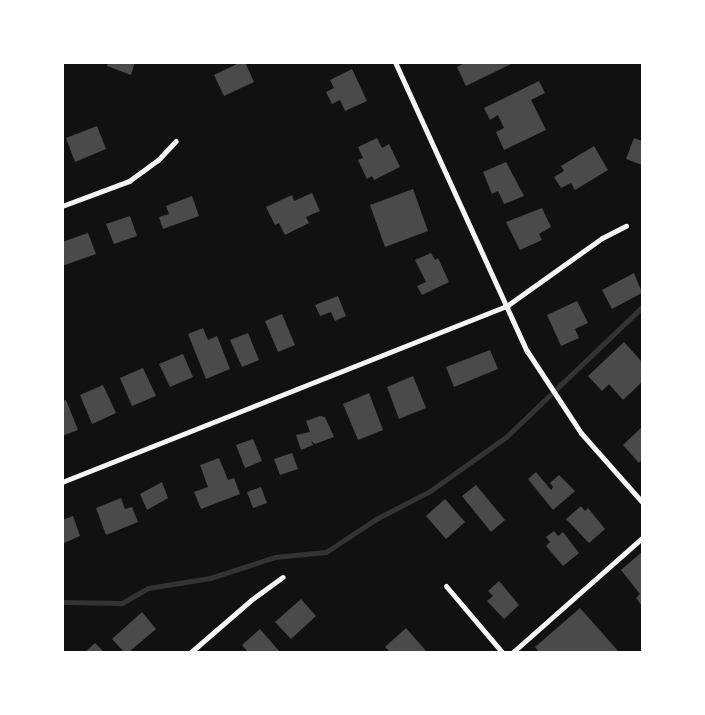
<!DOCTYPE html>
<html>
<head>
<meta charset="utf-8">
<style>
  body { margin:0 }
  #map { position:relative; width:705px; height:715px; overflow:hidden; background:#111; font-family:Mulish,sans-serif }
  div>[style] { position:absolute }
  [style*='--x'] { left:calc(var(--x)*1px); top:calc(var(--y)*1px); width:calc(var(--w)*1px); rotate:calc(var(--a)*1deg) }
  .stream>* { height:5px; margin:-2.5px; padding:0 2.5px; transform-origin:2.5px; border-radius:2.5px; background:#333 }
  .building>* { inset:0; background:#4a4a4a }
  .minor>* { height:5px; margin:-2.5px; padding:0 2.5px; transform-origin:2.5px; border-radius:2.5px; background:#f5f5f5 }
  span { translate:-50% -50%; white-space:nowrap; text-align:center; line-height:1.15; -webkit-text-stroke:5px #fff; paint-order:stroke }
  .frame { position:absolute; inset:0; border:64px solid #fff; pointer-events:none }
</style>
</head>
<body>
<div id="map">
  <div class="stream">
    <i style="--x:62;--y:602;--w:60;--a:1"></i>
    <i style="--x:122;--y:603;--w:30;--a:-30"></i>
    <i style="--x:148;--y:588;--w:63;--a:-9.2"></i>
    <i style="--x:210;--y:578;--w:68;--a:-17.9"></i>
    <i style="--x:275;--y:557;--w:51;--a:-5.6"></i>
    <i style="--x:326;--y:552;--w:60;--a:-33.4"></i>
    <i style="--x:376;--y:519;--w:61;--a:-27.4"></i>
    <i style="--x:430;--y:491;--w:93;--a:-35.4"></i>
    <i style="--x:506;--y:437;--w:188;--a:-43.7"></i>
  </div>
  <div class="building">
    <i style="clip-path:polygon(108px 62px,135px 62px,131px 75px,107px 66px)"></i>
    <i style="clip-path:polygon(241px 62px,245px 62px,254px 82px,224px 96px,214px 75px)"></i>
    <i style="clip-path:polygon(466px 62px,515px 62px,466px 86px,457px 67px)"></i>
    <i style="clip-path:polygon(352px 69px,367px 101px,345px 111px,340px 100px,332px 104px,326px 92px,334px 88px,330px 80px)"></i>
    <i style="clip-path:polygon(539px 81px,545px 93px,531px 100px,546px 130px,504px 150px,496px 132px,504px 128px,498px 115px,490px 120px,484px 108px)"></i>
    <i style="clip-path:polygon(97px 126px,106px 149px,75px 162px,66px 138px)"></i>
    <i style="clip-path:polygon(377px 138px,382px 148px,389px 144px,400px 167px,374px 180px,372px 176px,367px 179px,358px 160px,363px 158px,358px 147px)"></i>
    <i style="clip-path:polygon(634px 138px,642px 141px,642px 165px,626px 159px)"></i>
    <i style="clip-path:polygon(594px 146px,608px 170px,575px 190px,571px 183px,561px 188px,554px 177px,564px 171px,561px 166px)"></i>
    <i style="clip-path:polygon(506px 162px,524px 196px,504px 204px,498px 191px,492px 194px,483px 172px)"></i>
    <i style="clip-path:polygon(413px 189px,428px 231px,385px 247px,370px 205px)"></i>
    <i style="clip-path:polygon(312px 193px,320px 211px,306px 217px,309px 223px,285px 235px,279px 223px,275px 225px,266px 207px,292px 195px,294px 201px)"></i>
    <i style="clip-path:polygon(192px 196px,199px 216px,163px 229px,159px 217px,169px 214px,166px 206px)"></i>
    <i style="clip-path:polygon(542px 208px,551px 227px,539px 234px,542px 240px,520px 250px,506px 222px)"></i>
    <i style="clip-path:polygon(130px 216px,137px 236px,114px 244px,106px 224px)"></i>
    <i style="clip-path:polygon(88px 233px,96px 254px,62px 266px,62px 242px)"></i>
    <i style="clip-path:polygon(431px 253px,435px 260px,438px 258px,449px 282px,422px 295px,417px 286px,426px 282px,415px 260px)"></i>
    <i style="clip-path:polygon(634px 273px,642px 293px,612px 309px,602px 290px)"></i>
    <i style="clip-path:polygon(338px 296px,346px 316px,335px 321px,331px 312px,320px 316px,315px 305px)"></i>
    <i style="clip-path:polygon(577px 301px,588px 323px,575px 329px,579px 338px,561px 346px,547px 315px)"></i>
    <i style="clip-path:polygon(282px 314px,295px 345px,278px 352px,265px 321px)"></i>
    <i style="clip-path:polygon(203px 328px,208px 340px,217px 336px,230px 369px,206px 379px,188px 334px)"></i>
    <i style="clip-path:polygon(248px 333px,259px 360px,242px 367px,230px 340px)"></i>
    <i style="clip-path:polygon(624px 342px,642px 362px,642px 382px,623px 400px,609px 384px,602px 391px,588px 376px)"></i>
    <i style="clip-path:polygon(490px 350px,498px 369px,454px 387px,446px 367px)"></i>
    <i style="clip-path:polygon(183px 354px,193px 377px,170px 387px,159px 364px)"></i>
    <i style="clip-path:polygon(143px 368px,156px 396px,132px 406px,120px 378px)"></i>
    <i style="clip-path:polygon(413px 376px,426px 408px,399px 419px,387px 387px)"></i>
    <i style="clip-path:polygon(103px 385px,116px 413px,92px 424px,80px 395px)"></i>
    <i style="clip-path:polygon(369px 393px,383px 430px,358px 440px,343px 404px)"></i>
    <i style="clip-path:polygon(66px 400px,78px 430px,62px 436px,62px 401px)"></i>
    <i style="clip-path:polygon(320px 416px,325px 417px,334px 437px,315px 444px,311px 441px,313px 445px,301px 450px,296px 435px,310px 432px,306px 421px)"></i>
    <i style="clip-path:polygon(642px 427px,642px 459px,639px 463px,623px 445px)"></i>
    <i style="clip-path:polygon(253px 439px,262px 461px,245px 468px,236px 445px)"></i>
    <i style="clip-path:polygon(292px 453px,298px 469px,280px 475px,274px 459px)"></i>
    <i style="clip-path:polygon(219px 458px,228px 480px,234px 478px,240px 494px,201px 509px,194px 492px,208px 487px,200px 465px)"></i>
    <i style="clip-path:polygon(536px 472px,551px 490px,553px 487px,550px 483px,559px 475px,575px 491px,553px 510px,528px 479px)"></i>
    <i style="clip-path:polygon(162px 482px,168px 498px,147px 510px,140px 494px)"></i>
    <i style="clip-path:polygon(476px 485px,505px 520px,491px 532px,462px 496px)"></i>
    <i style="clip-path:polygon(261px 487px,267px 503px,253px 508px,247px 492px)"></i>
    <i style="clip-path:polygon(121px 498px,125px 509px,132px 507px,138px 522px,106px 535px,96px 508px)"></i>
    <i style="clip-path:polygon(445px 499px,465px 522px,446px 539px,426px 516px)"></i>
    <i style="clip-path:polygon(581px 506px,585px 511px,588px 508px,605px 529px,589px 543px,566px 519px)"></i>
    <i style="clip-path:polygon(73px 516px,80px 536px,64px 543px,62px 520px)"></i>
    <i style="clip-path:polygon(554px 531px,558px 536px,563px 532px,579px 553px,563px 566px,546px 546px,550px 542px,546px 537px)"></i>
    <i style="clip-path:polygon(642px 552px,642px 606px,636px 598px,640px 594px,621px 570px)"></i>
    <i style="clip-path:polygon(499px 581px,519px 605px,504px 619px,487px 601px,493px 596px,488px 591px)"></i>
    <i style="clip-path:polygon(301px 599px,316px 616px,291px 639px,275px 622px)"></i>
    <i style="clip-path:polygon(580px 608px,619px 652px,539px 652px,535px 647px)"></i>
    <i style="clip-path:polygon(142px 612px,156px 629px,129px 652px,124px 652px,112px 639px)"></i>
    <i style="clip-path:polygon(406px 628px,427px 652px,390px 652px,385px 647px)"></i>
    <i style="clip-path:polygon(260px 629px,280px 652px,248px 652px,242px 645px)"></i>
    <i style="clip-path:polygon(95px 643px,104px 652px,85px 652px)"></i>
  </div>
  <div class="minor">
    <i style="--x:395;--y:62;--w:318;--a:65.5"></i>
    <i style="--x:527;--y:351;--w:98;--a:56.6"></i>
    <i style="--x:581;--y:433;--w:92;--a:48.5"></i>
    <i style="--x:62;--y:206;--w:72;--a:-20.5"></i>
    <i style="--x:129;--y:181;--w:36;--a:-36"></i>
    <i style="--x:158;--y:160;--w:26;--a:-47"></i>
    <i style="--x:62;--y:482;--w:480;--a:-21.6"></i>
    <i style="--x:508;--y:305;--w:115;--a:-35.5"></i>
    <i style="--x:602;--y:238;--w:27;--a:-27"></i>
    <i style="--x:446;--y:586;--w:87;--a:49.7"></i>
    <i style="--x:191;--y:652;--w:79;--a:-40.9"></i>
    <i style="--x:251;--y:600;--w:39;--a:-36"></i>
    <i style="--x:513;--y:652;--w:172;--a:-41.5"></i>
  </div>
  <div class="frame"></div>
</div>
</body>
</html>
